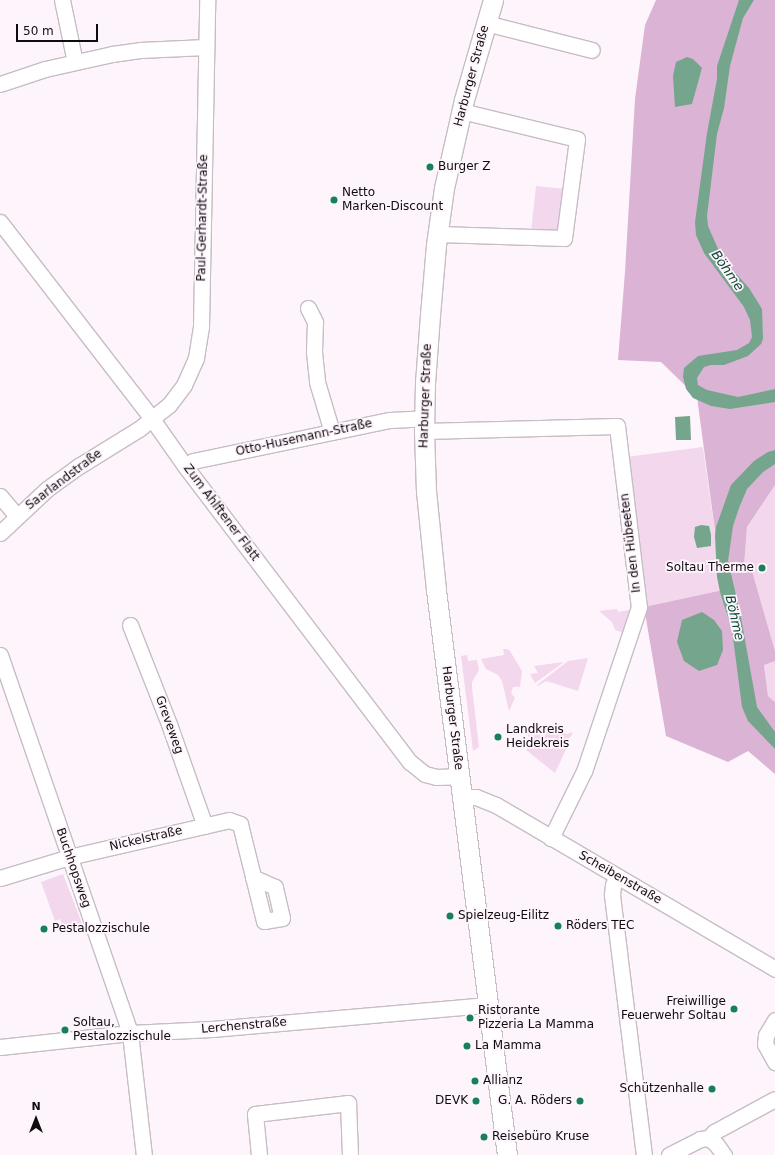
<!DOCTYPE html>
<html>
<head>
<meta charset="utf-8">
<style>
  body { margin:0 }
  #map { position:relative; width:775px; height:1155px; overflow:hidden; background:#fef4fc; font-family:"DejaVu Sans",sans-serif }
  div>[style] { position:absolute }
  .green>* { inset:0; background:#f2d7ed }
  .forest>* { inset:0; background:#dbb3d4 }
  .water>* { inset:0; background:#75a58d }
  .roads { filter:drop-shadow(1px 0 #c7bdc5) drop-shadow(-1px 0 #c7bdc5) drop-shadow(0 1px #c7bdc5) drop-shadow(0 -1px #c7bdc5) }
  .minor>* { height:15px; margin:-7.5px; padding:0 7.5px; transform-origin:7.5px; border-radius:7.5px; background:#fff }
  .major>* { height:19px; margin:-9.5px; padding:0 9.5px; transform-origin:9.5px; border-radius:9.5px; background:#fff }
  .dots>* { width:11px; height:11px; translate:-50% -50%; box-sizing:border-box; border:2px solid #fef4fc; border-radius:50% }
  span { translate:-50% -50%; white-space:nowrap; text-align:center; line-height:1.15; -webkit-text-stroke:3.5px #fef4fc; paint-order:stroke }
  .street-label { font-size:12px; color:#0f0b0e }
  .poi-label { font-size:12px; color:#0f0b0e }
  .left { translate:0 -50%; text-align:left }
  .right { translate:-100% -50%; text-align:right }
  .water-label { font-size:13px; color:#0a4a33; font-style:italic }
  .north { position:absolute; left:16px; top:1099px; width:40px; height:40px; -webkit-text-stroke:3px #fef4fc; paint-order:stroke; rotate:0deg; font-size:11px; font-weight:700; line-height:16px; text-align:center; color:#0f0b0e }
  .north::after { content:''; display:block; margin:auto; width:14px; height:18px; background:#0f0b0e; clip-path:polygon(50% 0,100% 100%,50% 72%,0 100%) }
  .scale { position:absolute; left:16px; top:24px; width:82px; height:18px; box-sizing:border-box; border:2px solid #0f0b0e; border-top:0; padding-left:5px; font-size:12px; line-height:14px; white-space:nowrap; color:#0f0b0e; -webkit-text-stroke:3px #fef4fc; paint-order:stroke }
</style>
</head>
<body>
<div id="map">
  <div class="green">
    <div style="clip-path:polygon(536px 186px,567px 189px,562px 228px,557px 233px,531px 232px)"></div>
    <div style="clip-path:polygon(703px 447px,723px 590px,644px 607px,626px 457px)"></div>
    <div style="clip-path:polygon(775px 485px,775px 651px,752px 571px,744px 566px,747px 527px)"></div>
    <div style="clip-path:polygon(617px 609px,618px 612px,629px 610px,631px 612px,624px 633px,615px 630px,612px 622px,599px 611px)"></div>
    <div style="clip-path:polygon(503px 649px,507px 649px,510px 651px,522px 671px,520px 687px,513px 687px,511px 693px,515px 698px,509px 711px,502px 681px,498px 675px,486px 669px,481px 659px,504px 655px)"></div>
    <div style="clip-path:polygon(467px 655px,468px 661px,477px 660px,479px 670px,472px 682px,472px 688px,479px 747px,473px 751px,461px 656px)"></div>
    <div style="clip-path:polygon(588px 658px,578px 691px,546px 681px,538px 686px,537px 685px,568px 661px)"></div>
    <div style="clip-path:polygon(775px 661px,775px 702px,768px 696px,764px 664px)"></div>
    <div style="clip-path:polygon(564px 662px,535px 683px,530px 674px,538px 673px,534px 666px)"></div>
    <div style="clip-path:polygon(537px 724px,567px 734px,572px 732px,572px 735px,568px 739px,554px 745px,545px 747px,529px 743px,529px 737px,524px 731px)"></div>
    <div style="clip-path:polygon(569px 743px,555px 773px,526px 750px,529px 747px,550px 749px)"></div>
    <div style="clip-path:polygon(63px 874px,83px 926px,65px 933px,60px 919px,55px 921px,41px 882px)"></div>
  </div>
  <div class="forest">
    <div style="clip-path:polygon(evenodd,656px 0,775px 0,775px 485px,747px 527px,744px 566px,752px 571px,775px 651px,775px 661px,764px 665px,768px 696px,775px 702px,775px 774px,748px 751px,728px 762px,666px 736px,644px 607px,723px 590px,697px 397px,661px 362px,618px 360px,625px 272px,635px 99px,645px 25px,656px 0,702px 68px,696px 85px,673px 76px,702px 68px)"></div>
  </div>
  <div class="water">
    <div style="clip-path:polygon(739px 0,754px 0,743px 18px,730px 66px,724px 108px,717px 134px,707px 216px,708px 226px,722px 258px,749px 288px,762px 309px,763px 339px,761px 344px,748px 356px,724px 365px,711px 365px,704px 367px,697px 378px,698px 385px,707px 390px,738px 397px,775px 389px,775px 402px,730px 409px,711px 406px,693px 398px,686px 389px,683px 377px,684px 368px,698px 356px,737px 350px,749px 343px,752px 337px,750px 320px,744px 307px,704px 253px,696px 235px,695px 222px,707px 133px,717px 79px,717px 66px)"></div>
    <div style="clip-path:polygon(687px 57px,693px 59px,702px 68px,692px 104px,675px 107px,673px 76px,676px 62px)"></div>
    <div style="clip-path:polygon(690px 416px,691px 440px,676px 440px,675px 417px)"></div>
    <div style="clip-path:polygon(775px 450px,775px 464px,763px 472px,747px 489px,739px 508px,733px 526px,728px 561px,740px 612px,757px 707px,775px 732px,775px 749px,748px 721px,742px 707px,732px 630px,720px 592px,717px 577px,715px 536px,716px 527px,731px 485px,754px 461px,768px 452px)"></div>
    <div style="clip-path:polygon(701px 525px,709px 526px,711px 535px,711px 546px,697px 548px,694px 537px,695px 527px)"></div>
    <div style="clip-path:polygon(702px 612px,714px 620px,722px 631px,723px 650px,717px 665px,699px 671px,684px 661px,677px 642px,682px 620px)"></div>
  </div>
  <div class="roads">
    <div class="minor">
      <div style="left:62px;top:0;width:63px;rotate:78.2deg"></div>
      <div style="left:486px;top:23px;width:109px;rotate:14.3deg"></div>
      <div style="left:0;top:84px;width:47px;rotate:-18.4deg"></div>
      <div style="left:45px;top:69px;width:69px;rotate:-12.6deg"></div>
      <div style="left:112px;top:54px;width:28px;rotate:-8deg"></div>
      <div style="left:140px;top:50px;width:66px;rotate:-2.6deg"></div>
      <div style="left:0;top:222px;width:249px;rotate:52.3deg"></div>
      <div style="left:152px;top:419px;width:57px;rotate:54.9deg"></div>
      <div style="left:185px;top:466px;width:372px;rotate:52.8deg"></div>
      <div style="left:410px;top:762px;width:19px;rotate:39deg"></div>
      <div style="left:425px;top:774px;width:11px;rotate:15deg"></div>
      <div style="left:436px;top:777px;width:23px;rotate:-2deg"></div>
      <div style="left:438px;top:234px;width:126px;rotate:1.8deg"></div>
      <div style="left:564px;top:238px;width:100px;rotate:-82.5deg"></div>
      <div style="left:577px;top:139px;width:119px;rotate:-166.4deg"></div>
      <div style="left:308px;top:308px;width:16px;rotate:63deg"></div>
      <div style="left:315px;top:322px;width:30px;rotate:92deg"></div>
      <div style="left:314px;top:352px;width:30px;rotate:84deg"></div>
      <div style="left:317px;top:382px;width:52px;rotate:73.3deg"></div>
      <div style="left:424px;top:431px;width:193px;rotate:-1.5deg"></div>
      <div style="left:617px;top:426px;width:182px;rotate:83.1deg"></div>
      <div style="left:639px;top:607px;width:173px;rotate:108.5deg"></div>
      <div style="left:584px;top:771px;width:75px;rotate:116.2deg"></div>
      <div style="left:185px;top:466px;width:9px;rotate:-32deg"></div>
      <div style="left:193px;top:461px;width:201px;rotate:-11.8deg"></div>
      <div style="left:390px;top:420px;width:35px;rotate:-3deg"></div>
      <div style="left:0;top:496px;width:26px;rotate:50deg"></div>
      <div style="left:0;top:533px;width:64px;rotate:-43.1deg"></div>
      <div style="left:47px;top:489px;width:39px;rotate:-36deg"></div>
      <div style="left:79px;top:466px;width:70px;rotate:-31.7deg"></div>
      <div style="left:139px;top:429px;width:38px;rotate:-39deg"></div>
      <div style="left:169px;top:405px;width:25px;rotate:-53deg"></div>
      <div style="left:184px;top:385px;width:30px;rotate:-66deg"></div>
      <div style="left:196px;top:358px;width:31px;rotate:-81deg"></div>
      <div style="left:201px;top:327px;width:327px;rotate:-88.9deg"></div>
      <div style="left:130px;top:625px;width:106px;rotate:68.5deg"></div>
      <div style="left:169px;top:724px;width:108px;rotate:70.6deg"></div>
      <div style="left:0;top:655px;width:400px;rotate:71deg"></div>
      <div style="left:130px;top:1033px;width:123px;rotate:83.5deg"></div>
      <div style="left:462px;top:797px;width:14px"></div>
      <div style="left:476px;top:797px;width:22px;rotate:22deg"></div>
      <div style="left:496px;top:805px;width:324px;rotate:30.4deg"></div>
      <div style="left:617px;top:876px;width:10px;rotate:114deg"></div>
      <div style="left:613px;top:885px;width:10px;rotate:96deg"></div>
      <div style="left:612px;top:895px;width:262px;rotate:83deg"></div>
      <div style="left:0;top:878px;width:72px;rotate:-16.9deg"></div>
      <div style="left:69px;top:857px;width:164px;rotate:-13deg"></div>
      <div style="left:229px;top:820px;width:12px;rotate:20deg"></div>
      <div style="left:240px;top:824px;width:100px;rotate:76.1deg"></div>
      <div style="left:264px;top:921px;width:18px;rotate:-9deg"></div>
      <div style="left:282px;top:918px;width:32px;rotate:-103deg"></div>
      <div style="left:275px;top:887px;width:24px;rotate:-156deg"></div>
      <div style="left:775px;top:1020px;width:17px;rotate:121deg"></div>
      <div style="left:766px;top:1035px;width:9px;rotate:96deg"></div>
      <div style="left:765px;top:1044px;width:21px;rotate:61deg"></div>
      <div style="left:0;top:1047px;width:131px;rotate:-6.1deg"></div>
      <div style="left:130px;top:1033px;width:82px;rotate:-2.8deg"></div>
      <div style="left:212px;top:1029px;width:277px;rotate:-5deg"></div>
      <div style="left:709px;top:1138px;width:9px;rotate:41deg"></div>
      <div style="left:716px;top:1144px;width:14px;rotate:54deg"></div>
      <div style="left:259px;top:1155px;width:41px;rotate:-95.6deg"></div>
      <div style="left:255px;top:1114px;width:94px;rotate:-6.7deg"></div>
      <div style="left:348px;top:1103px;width:52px;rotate:87.8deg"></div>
      <div style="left:669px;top:1155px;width:35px;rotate:-27deg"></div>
      <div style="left:700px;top:1139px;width:9px;rotate:-6deg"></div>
      <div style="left:709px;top:1138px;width:8px;rotate:-50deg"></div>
      <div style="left:714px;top:1132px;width:69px;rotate:-28.4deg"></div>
    </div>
    <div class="major">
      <div style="left:493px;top:0;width:104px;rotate:106.2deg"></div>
      <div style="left:464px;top:100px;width:90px;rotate:102.8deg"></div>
      <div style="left:444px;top:188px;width:58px;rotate:98deg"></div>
      <div style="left:436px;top:245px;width:70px;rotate:94.9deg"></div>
      <div style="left:430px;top:315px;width:68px;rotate:94.2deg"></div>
      <div style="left:425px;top:383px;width:48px;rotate:91.2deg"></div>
      <div style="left:424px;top:431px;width:60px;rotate:88.1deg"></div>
      <div style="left:426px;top:491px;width:100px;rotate:84.2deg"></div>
      <div style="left:436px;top:590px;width:569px;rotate:82.84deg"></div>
    </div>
  </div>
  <div class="dots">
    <div style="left:430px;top:167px;background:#177f59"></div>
    <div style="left:334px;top:200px;background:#177f59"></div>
    <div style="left:762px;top:568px;background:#177f59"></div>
    <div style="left:498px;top:737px;background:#177f59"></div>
    <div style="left:450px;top:916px;background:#177f59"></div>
    <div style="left:558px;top:926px;background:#177f59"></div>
    <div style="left:44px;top:929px;background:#177f59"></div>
    <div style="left:734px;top:1009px;background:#177f59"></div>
    <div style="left:470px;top:1018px;background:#177f59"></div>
    <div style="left:65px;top:1030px;background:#177f59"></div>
    <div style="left:467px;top:1046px;background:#177f59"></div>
    <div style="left:475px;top:1081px;background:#177f59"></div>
    <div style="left:712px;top:1089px;background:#177f59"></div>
    <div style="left:476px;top:1101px;background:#177f59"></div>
    <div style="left:580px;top:1101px;background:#177f59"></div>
    <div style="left:484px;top:1137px;background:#177f59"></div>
  </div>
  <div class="street-label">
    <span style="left:472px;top:76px;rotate:-75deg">Harburger Straße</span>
    <span style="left:203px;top:218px;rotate:-89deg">Paul-Gerhardt-Straße</span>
    <span style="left:426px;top:396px;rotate:-88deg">Harburger Straße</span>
    <span style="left:304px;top:438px;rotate:-12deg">Otto-Husemann-Straße</span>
    <span style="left:64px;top:480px;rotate:-37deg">Saarlandstraße</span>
    <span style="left:221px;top:513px;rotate:53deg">Zum Ahlftener Flatt</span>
    <span style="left:631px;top:543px;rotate:-97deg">In den Hübeeten</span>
    <span style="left:452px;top:718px;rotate:83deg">Harburger Straße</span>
    <span style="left:169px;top:725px;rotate:70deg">Greveweg</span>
    <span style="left:146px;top:839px;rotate:-13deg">Nickelstraße</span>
    <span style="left:73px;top:868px;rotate:71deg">Buchhopsweg</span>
    <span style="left:620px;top:878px;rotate:30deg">Scheibenstraße</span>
    <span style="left:244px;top:1026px;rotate:-5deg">Lerchenstraße</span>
  </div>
  <div class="poi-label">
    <span class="left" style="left:438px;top:167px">Burger Z</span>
    <span class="left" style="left:342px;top:200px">Netto<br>Marken-Discount</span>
    <span class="right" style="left:754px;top:568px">Soltau Therme</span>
    <span class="left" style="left:506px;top:737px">Landkreis<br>Heidekreis</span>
    <span class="left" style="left:458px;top:916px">Spielzeug-Eilitz</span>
    <span class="left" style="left:566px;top:926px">Röders TEC</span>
    <span class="left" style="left:52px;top:929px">Pestalozzischule</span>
    <span class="right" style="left:726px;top:1009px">Freiwillige<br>Feuerwehr Soltau</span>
    <span class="left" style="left:478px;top:1018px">Ristorante<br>Pizzeria La Mamma</span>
    <span class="left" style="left:73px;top:1030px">Soltau,<br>Pestalozzischule</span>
    <span class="left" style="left:475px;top:1046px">La Mamma</span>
    <span class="left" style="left:483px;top:1081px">Allianz</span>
    <span class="right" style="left:704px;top:1089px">Schützenhalle</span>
    <span class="right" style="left:468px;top:1101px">DEVK</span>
    <span class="right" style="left:572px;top:1101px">G. A. Röders</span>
    <span class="left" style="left:492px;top:1137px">Reisebüro Kruse</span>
  </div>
  <div class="water-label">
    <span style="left:727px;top:271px;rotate:55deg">Böhme</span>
    <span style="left:734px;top:618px;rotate:77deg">Böhme</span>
  </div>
  <div class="north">N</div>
  <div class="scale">50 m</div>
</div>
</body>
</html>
